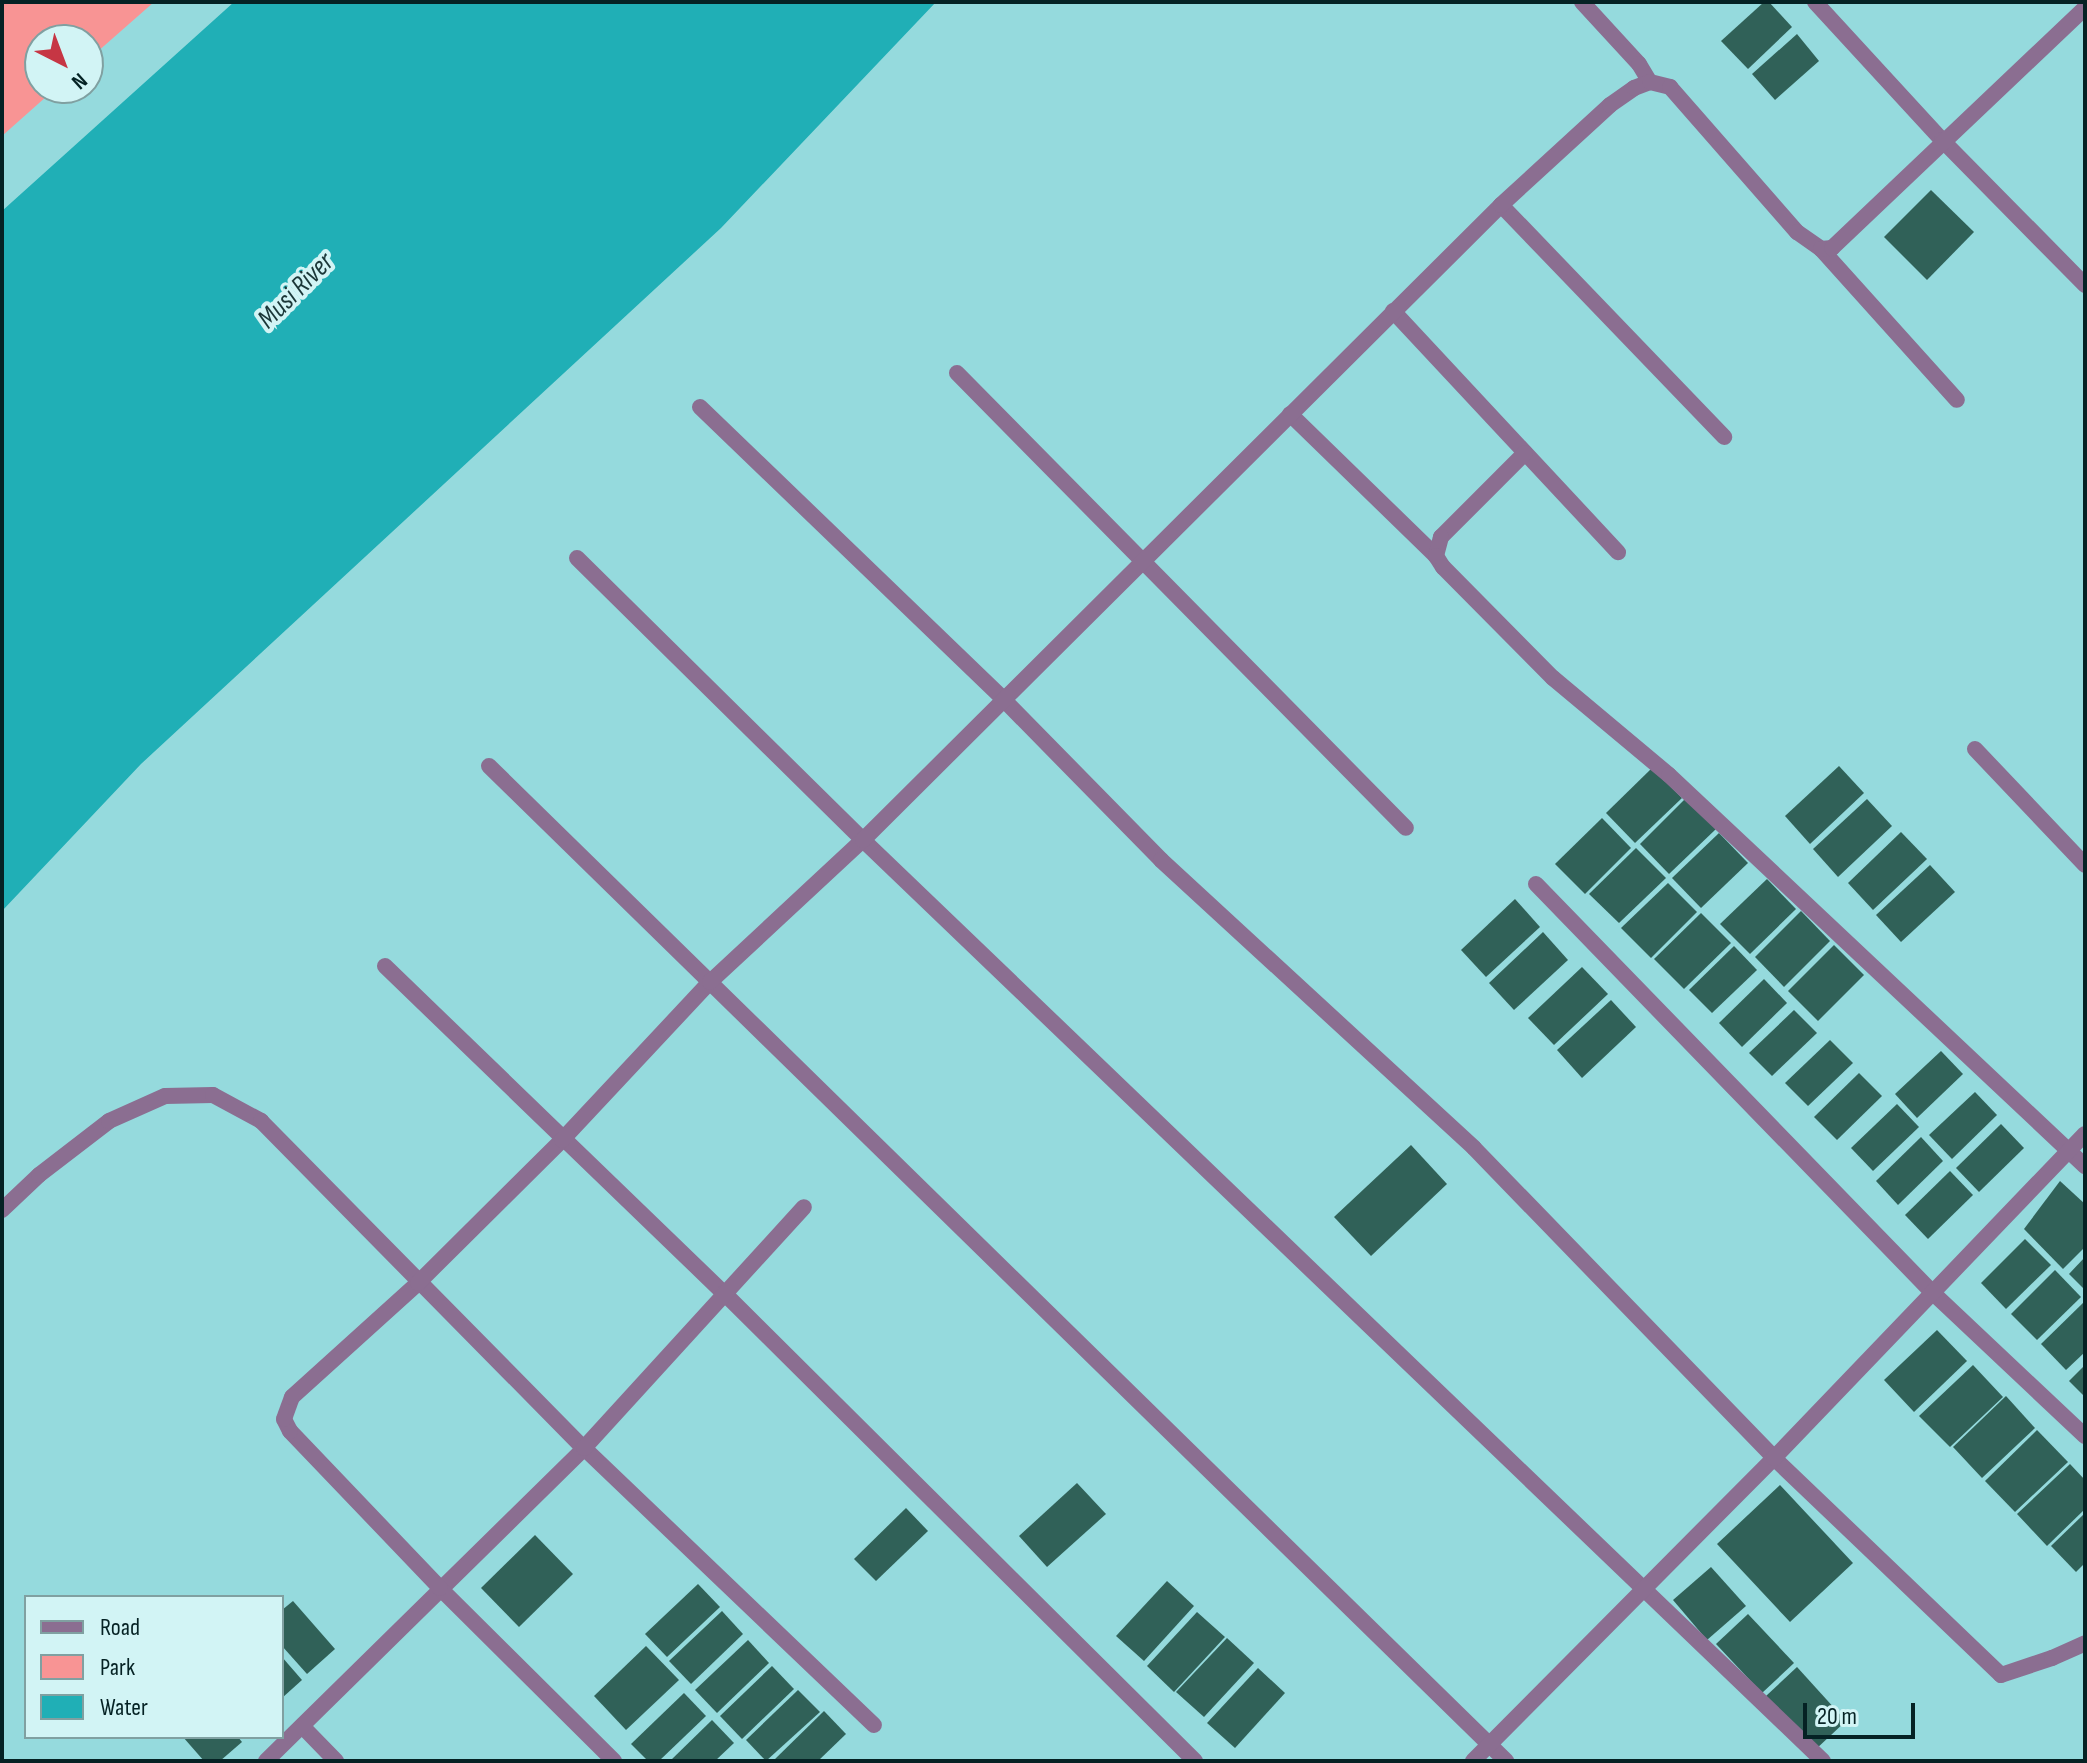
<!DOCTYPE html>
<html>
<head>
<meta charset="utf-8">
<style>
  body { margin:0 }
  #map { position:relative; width:2087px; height:1763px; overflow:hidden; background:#95dadd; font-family:"Sofia Sans Condensed",sans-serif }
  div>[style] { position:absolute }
  .green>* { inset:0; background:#f89494 }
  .water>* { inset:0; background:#20afb6 }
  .building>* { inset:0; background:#306158 }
  .lane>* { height:16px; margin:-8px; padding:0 8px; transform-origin:8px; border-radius:8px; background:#8b6e91 }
  .street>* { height:16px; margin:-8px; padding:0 8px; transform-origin:8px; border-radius:8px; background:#8b6e91 }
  span { translate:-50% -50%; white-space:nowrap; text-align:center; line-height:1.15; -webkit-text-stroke:8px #d2f4f5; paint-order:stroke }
  .water-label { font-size:28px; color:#1b3738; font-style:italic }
  .frame { position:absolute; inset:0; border:4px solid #052224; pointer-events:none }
  .legend { position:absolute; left:24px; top:1595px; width:260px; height:144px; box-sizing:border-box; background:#d2f4f5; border:2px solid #80a0a1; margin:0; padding:10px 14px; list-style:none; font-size:24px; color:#052224 }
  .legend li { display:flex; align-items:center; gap:16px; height:40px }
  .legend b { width:40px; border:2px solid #80a0a1 }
  .north { position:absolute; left:24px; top:24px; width:80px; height:80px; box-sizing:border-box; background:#d2f4f5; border:2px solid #80a0a1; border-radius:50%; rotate:138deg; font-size:22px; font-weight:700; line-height:32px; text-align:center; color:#052224 }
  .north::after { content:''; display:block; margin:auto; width:28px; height:36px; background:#c63644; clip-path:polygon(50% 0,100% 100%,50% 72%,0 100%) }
  .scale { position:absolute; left:1803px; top:1703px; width:112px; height:36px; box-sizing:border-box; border:4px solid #052224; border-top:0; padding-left:10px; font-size:24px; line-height:28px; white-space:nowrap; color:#052224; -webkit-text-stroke:6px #d2f4f5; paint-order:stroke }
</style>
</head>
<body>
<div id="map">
  <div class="green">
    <div style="clip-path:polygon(2px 2px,154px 2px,88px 60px,88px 40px,40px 40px,40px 88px,56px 88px,2px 136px)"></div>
  </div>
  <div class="water">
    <div style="clip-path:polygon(234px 2px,936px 2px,721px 228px,141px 764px,2px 911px,2px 211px)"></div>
  </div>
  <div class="building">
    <div style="clip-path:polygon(1764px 2px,1769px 2px,1792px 27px,1748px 69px,1721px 41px)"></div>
    <div style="clip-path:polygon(1797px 34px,1819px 61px,1775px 100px,1752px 74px)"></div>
    <div style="clip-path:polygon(1931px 190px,1974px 232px,1927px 280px,1884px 237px)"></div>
    <div style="clip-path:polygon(1839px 766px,1864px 793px,1810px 844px,1785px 816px)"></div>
    <div style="clip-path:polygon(1652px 768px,1682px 798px,1635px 843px,1606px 813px)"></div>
    <div style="clip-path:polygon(1686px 798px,1716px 829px,1669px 874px,1640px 844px)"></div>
    <div style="clip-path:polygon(1867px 799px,1892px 826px,1838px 877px,1813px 849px)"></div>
    <div style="clip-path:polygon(1602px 818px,1631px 848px,1585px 894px,1555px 864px)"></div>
    <div style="clip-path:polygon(1901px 832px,1927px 859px,1873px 910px,1848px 883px)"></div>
    <div style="clip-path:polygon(1719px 833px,1748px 863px,1701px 908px,1672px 878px)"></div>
    <div style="clip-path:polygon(1636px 848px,1666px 878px,1619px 923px,1589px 894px)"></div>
    <div style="clip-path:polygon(1930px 865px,1955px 892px,1901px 942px,1876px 915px)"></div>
    <div style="clip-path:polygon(1767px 879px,1796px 909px,1750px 954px,1720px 924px)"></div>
    <div style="clip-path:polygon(1668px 883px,1697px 912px,1651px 958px,1621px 928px)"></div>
    <div style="clip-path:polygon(1515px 899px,1540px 927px,1486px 977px,1461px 950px)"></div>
    <div style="clip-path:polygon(1801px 911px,1830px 941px,1784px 987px,1755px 957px)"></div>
    <div style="clip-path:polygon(1701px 913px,1731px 943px,1684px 989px,1654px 959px)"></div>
    <div style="clip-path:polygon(1543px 932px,1568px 960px,1514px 1010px,1489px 983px)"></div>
    <div style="clip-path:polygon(1834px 945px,1864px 975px,1818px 1021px,1788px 991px)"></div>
    <div style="clip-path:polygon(1734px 946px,1757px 970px,1712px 1013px,1689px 990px)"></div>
    <div style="clip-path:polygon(1582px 967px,1608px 994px,1554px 1045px,1528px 1018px)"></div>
    <div style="clip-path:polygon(1764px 979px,1787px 1003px,1742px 1047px,1719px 1023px)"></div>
    <div style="clip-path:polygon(1611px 1000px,1636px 1027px,1582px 1078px,1557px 1050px)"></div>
    <div style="clip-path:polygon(1794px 1010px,1817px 1033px,1772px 1076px,1749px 1053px)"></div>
    <div style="clip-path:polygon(1830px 1040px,1853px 1063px,1808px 1106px,1785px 1083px)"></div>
    <div style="clip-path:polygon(1941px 1051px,1963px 1074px,1917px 1118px,1895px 1094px)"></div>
    <div style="clip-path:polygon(1859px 1073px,1882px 1096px,1837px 1140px,1814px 1117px)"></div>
    <div style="clip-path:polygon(1975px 1092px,1997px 1115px,1952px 1159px,1929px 1135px)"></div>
    <div style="clip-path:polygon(1897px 1104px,1919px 1127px,1873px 1171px,1851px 1148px)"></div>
    <div style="clip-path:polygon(2001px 1124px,2024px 1148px,1979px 1192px,1956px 1168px)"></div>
    <div style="clip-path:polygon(1921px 1137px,1943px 1161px,1898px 1205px,1876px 1181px)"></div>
    <div style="clip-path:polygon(1411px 1145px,1447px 1184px,1371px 1256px,1334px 1217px)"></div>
    <div style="clip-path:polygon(1950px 1171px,1973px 1195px,1928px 1239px,1905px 1215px)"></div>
    <div style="clip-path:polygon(2060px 1181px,2085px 1204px,2085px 1247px,2063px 1269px,2024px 1229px)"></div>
    <div style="clip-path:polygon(2025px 1239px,2051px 1265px,2006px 1309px,1981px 1283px)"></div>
    <div style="clip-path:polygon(2085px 1257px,2085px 1290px,2069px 1274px)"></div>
    <div style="clip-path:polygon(2055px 1270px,2081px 1297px,2037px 1340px,2011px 1314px)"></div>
    <div style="clip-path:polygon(2085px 1301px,2085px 1352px,2066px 1370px,2041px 1344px)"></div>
    <div style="clip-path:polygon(1937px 1330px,1967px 1361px,1914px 1412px,1884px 1380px)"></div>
    <div style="clip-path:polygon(1973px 1365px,2003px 1397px,1950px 1447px,1919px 1416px)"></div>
    <div style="clip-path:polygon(2085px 1365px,2085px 1397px,2069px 1381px)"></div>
    <div style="clip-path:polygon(2006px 1396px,2035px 1428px,1982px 1478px,1953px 1447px)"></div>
    <div style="clip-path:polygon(2037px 1430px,2068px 1462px,2015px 1512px,1985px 1481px)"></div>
    <div style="clip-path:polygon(2070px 1464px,2085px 1480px,2085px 1509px,2047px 1546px,2017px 1514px)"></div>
    <div style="clip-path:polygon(1077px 1483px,1106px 1514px,1047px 1567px,1019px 1536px)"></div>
    <div style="clip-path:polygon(1780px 1485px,1853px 1563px,1790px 1622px,1717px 1544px)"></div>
    <div style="clip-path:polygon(906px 1508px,928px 1531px,876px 1581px,854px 1559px)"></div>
    <div style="clip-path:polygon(2085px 1513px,2085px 1563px,2076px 1572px,2051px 1546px)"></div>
    <div style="clip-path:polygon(535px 1535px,573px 1574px,519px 1627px,481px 1588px)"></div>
    <div style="clip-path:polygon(1711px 1567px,1746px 1606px,1707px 1640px,1673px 1600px)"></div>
    <div style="clip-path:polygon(1167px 1581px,1194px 1606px,1144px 1661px,1116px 1636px)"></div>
    <div style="clip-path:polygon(698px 1584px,720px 1607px,667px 1657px,645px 1634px)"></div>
    <div style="clip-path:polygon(293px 1601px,335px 1649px,307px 1674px,282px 1646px,282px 1610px)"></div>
    <div style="clip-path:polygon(722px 1611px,743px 1634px,691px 1684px,669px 1661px)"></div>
    <div style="clip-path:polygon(1197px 1612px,1225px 1637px,1174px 1692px,1147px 1666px)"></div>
    <div style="clip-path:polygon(1748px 1614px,1794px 1663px,1762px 1693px,1716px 1644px)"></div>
    <div style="clip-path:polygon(1227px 1638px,1254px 1663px,1204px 1717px,1176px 1692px)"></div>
    <div style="clip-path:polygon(748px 1640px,769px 1663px,717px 1713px,695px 1690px)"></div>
    <div style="clip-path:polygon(646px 1646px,679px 1680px,626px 1730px,594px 1696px)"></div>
    <div style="clip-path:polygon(282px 1657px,302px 1680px,282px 1698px)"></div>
    <div style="clip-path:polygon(772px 1666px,794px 1689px,742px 1739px,720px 1716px)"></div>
    <div style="clip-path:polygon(1797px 1667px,1846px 1721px,1815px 1750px,1766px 1696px)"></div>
    <div style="clip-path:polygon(1258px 1668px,1285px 1693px,1235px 1748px,1207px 1723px)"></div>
    <div style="clip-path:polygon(798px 1690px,820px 1712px,766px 1761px,746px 1740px)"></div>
    <div style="clip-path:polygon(684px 1693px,706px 1716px,659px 1761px,648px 1761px,631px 1744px)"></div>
    <div style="clip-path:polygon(824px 1711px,846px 1734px,818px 1761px,773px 1761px)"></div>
    <div style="clip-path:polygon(712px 1720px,734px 1743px,715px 1761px,670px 1761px)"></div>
    <div style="clip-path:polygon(183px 1737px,238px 1737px,242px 1742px,220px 1761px,204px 1761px)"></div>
  </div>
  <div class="lane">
    <div style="left:1582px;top:2px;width:84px;rotate:47.4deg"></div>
    <div style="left:1639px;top:64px;width:21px;rotate:59deg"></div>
  </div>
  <div class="street">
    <div style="left:1815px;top:2px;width:188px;rotate:47.4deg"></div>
    <div style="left:1942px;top:140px;width:204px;rotate:45.4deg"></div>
    <div style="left:1501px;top:205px;width:322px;rotate:46.1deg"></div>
    <div style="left:1821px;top:249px;width:203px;rotate:48deg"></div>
    <div style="left:1393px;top:311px;width:330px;rotate:47deg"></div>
    <div style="left:957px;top:373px;width:639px;rotate:45.38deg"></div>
    <div style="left:700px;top:407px;width:424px;rotate:43.9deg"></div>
    <div style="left:1005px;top:701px;width:223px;rotate:45.5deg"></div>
    <div style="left:1161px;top:860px;width:425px;rotate:42.6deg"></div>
    <div style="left:1474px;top:1148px;width:431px;rotate:45.9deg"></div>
    <div style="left:1774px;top:1458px;width:314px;rotate:43.7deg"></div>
    <div style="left:2001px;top:1675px;width:54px;rotate:-18.4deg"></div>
    <div style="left:2052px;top:1658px;width:36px;rotate:-24deg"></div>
    <div style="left:1290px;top:414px;width:204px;rotate:44.2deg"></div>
    <div style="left:1525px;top:453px;width:119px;rotate:135deg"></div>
    <div style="left:1441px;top:537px;width:20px;rotate:105deg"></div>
    <div style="left:1436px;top:556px;width:13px;rotate:58deg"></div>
    <div style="left:1443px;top:567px;width:156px;rotate:45.3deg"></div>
    <div style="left:1553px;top:678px;width:151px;rotate:39.9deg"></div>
    <div style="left:1669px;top:775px;width:571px;rotate:43.23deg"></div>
    <div style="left:577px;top:558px;width:402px;rotate:44.6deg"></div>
    <div style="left:863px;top:840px;width:1330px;rotate:43.81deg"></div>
    <div style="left:1975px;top:749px;width:160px;rotate:46.5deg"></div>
    <div style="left:489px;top:766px;width:1423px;rotate:44.37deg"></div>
    <div style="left:1536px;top:884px;width:569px;rotate:45.86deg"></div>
    <div style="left:1932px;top:1292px;width:210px;rotate:43.3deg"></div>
    <div style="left:385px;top:966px;width:471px;rotate:44deg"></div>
    <div style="left:724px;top:1293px;width:664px;rotate:44.82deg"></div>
    <div style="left:2px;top:1210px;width:51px;rotate:-43.4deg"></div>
    <div style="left:39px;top:1175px;width:88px;rotate:-37.6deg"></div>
    <div style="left:109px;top:1121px;width:61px;rotate:-24.1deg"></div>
    <div style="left:165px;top:1096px;width:48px;rotate:-1.2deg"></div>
    <div style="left:213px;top:1095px;width:55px;rotate:28.4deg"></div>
    <div style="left:261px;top:1121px;width:460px;rotate:45.4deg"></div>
    <div style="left:584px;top:1448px;width:401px;rotate:43.7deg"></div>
    <div style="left:302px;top:1726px;width:49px;rotate:45.8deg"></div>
    <div style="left:266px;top:1761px;width:446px;rotate:-44.5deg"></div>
    <div style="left:584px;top:1448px;width:326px;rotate:-47.6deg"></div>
    <div style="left:614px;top:1761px;width:245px;rotate:-135.2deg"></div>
    <div style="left:440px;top:1588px;width:217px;rotate:-133.7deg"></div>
    <div style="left:290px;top:1431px;width:13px;rotate:-117deg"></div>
    <div style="left:284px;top:1419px;width:23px;rotate:-70deg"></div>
    <div style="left:292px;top:1397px;width:170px;rotate:-42.1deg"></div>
    <div style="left:418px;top:1283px;width:203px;rotate:-44.8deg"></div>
    <div style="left:562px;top:1140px;width:216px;rotate:-46.9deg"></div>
    <div style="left:710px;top:982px;width:209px;rotate:-42.9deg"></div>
    <div style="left:863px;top:840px;width:900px;rotate:-44.86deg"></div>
    <div style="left:1501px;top:205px;width:148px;rotate:-42.5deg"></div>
    <div style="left:1610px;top:105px;width:29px;rotate:-35deg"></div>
    <div style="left:1634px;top:88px;width:17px;rotate:-21deg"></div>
    <div style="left:1650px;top:82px;width:21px;rotate:14deg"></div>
    <div style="left:1670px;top:87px;width:193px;rotate:48.8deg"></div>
    <div style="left:1797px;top:232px;width:29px;rotate:35deg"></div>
    <div style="left:1821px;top:249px;width:11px;rotate:-5deg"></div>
    <div style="left:1832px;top:248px;width:349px;rotate:-43.5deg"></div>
    <div style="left:1473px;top:1761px;width:427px;rotate:-45.2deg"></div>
    <div style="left:1774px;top:1458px;width:449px;rotate:-46.2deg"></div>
  </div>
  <div class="water-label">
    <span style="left:296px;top:291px;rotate:-45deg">Musi River</span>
  </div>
  <div class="frame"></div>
  <ul class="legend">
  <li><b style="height:10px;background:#8b6e91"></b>Road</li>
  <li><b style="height:22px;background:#f89494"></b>Park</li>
  <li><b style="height:22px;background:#20afb6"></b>Water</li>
  </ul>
  <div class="north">N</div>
  <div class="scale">20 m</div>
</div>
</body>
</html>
